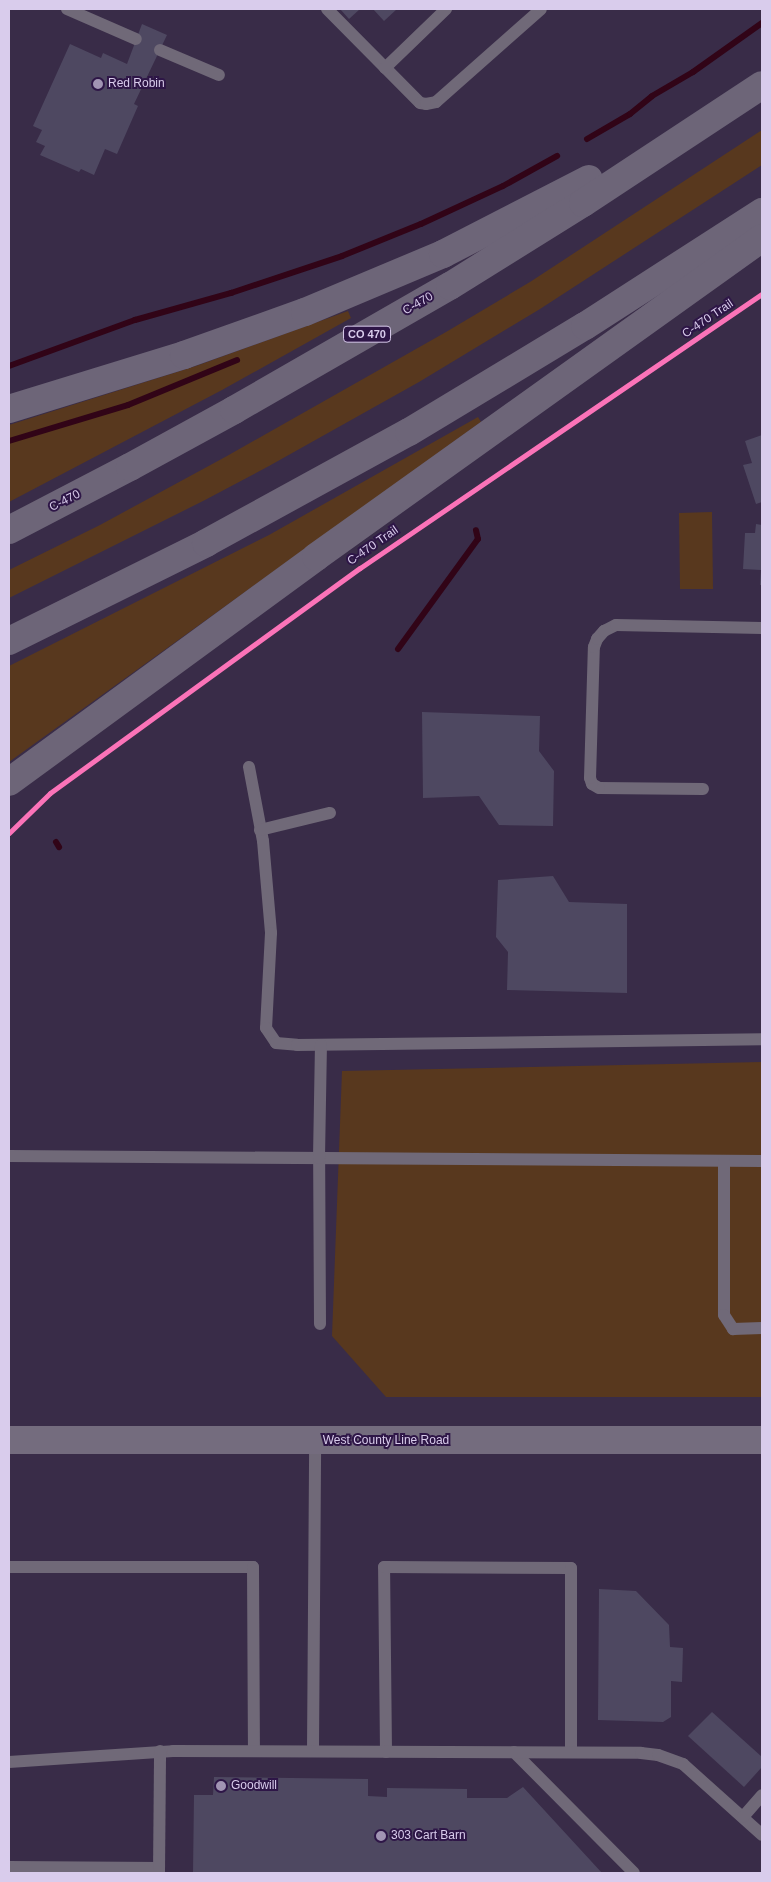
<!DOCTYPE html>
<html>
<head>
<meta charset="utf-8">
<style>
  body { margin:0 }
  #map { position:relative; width:771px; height:1882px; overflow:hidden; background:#392c48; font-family:Helvetica,sans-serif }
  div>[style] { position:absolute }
  .green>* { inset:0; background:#58381e }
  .stream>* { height:6px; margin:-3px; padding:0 3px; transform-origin:3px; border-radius:3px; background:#310417 }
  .building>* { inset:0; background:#4e4861 }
  .service>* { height:12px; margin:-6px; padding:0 6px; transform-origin:6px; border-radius:6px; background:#706978 }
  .secondary>* { height:28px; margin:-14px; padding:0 14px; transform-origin:14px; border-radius:14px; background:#746c7e }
  .motorway>* { height:28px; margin:-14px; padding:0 14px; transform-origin:14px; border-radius:14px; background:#6d6578 }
  .cycleway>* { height:5px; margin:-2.5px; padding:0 2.5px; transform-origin:2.5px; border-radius:2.5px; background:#fb73b8 }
  .dots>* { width:14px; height:14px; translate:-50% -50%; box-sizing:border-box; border:2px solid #2e1647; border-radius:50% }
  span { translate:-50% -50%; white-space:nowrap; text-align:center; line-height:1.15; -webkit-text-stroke:4px #2e1647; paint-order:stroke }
  .shield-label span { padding:1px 4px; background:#2e1647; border:1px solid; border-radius:4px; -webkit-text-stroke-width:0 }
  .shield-label { font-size:11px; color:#d9ccec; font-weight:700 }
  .poi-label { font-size:12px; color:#d9ccec }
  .left { translate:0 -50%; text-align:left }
  .street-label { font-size:12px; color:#d9ccec }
  .frame { position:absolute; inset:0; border:10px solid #d9ccec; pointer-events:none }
</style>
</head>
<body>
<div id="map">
  <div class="green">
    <div style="clip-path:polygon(762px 130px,762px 165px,540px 309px,419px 382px,269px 466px,205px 500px,9px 598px,9px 570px,100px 525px,227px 456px,446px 332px,530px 282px)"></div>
    <div style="clip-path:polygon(348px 311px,351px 318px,222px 390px,9px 502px,9px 425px,196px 366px)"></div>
    <div style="clip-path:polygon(478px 417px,481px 422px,9px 762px,9px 666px,269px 535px)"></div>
    <div style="clip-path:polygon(712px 512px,713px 589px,680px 589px,679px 513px)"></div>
    <div style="clip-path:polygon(762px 1062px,762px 1397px,386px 1397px,332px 1336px,342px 1071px)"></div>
  </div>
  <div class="stream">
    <div style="left:587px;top:139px;width:50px;rotate:-30.2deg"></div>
    <div style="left:630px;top:114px;width:28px;rotate:-39deg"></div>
    <div style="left:652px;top:96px;width:48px;rotate:-30.3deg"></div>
    <div style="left:693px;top:72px;width:85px;rotate:-35.4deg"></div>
    <div style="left:9px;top:366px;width:134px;rotate:-20.1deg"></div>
    <div style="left:135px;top:320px;width:100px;rotate:-15.7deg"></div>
    <div style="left:231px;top:293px;width:117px;rotate:-18.4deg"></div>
    <div style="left:342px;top:256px;width:85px;rotate:-22.1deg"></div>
    <div style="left:421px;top:224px;width:90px;rotate:-24.9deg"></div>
    <div style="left:503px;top:186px;width:62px;rotate:-29.1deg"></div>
    <div style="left:9px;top:441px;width:124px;rotate:-16.8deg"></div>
    <div style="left:128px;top:405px;width:118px;rotate:-22.4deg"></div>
    <div style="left:398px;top:649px;width:136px;rotate:-54deg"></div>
    <div style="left:478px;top:539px;width:9px;rotate:-103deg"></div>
    <div style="left:56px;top:842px;width:6px;rotate:59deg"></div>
  </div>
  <div class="building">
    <div style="clip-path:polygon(340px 9px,360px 9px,349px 19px)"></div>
    <div style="clip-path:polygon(373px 9px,397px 9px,384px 21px)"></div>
    <div style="clip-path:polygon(142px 24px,167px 35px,134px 104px,138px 106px,117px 154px,105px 149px,94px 175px,81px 169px,79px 172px,40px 155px,45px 146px,36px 142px,42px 130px,33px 126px,70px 44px,101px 58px,103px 53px,127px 64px)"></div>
    <div style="clip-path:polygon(762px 435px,762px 502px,756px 504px,743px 465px,752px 463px,745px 441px)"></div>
    <div style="clip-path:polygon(756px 524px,762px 525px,762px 585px,760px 585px,761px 570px,743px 569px,745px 533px,755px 533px)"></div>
    <div style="clip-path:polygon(422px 712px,540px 716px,539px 751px,554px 771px,553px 826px,499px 825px,479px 796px,423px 798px)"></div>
    <div style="clip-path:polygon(553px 876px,569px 902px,627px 904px,627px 993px,507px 990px,508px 952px,496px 937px,498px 880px)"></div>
    <div style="clip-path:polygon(599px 1589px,636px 1591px,669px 1625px,670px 1647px,683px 1648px,682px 1682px,671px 1681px,671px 1717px,663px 1722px,598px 1720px)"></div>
    <div style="clip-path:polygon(712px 1712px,762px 1757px,762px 1767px,744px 1787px,688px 1736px)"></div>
    <div style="clip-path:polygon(214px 1777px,368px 1779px,368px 1796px,387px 1797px,387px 1788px,467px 1789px,467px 1798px,507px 1798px,523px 1787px,602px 1873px,193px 1873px,194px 1795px,213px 1795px)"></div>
  </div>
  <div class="service">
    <div style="left:67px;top:9px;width:75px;rotate:23.5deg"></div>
    <div style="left:327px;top:9px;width:132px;rotate:45.3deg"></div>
    <div style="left:420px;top:103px;width:6px;rotate:9deg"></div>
    <div style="left:426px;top:104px;width:10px;rotate:-11deg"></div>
    <div style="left:436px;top:102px;width:140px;rotate:-41.5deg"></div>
    <div style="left:160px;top:50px;width:64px;rotate:23deg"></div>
    <div style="left:385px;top:68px;width:85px;rotate:-44deg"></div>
    <div style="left:249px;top:767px;width:75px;rotate:79.3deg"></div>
    <div style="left:263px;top:841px;width:92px;rotate:85deg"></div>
    <div style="left:271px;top:933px;width:95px;rotate:93deg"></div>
    <div style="left:266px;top:1028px;width:18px;rotate:56deg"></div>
    <div style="left:276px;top:1043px;width:21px;rotate:5deg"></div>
    <div style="left:297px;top:1045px;width:465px;rotate:-0.7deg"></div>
    <div style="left:703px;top:789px;width:104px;rotate:-179.4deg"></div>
    <div style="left:599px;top:788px;width:8px;rotate:-150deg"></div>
    <div style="left:592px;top:784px;width:6px;rotate:-108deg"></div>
    <div style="left:590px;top:778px;width:131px;rotate:-88.3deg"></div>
    <div style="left:594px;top:647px;width:9px;rotate:-69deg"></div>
    <div style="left:597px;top:639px;width:11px;rotate:-49deg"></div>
    <div style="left:604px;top:631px;width:13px;rotate:-27deg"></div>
    <div style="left:616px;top:625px;width:146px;rotate:1.2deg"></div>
    <div style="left:260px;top:830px;width:72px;rotate:-13.7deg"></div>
    <div style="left:9px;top:1156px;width:753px;rotate:0.38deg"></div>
    <div style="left:724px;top:1161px;width:154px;rotate:90deg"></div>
    <div style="left:724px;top:1315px;width:17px;rotate:57deg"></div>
    <div style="left:733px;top:1329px;width:29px;rotate:-2deg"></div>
    <div style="left:320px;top:1324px;width:166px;rotate:-90.3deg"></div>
    <div style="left:319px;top:1158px;width:113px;rotate:-89deg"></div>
    <div style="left:9px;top:1567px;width:244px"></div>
    <div style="left:253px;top:1567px;width:184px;rotate:89.7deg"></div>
    <div style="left:313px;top:1751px;width:310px;rotate:-89.6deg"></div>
    <div style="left:386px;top:1752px;width:185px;rotate:-90.6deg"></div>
    <div style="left:384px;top:1567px;width:187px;rotate:0.3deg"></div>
    <div style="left:571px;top:1568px;width:184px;rotate:90deg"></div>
    <div style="left:514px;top:1752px;width:170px;rotate:45.2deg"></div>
    <div style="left:9px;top:1762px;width:164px;rotate:-3.8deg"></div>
    <div style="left:173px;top:1751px;width:468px;rotate:0.2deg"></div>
    <div style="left:641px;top:1753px;width:17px;rotate:7deg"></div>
    <div style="left:658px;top:1755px;width:27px;rotate:20deg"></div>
    <div style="left:683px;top:1764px;width:106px;rotate:41.9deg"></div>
    <div style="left:743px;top:1817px;width:29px;rotate:-49deg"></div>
    <div style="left:9px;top:1867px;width:150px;rotate:0.4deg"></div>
    <div style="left:159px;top:1873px;width:122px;rotate:-89.5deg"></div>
  </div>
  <div class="secondary">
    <div style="left:9px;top:1440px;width:753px"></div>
  </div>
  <div class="motorway">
    <div style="left:9px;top:409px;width:183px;rotate:-17.1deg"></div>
    <div style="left:184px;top:355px;width:128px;rotate:-19.6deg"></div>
    <div style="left:305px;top:312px;width:150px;rotate:-22.8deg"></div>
    <div style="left:443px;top:254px;width:164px;rotate:-27.2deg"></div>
    <div style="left:9px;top:530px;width:136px;rotate:-27.5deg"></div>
    <div style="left:130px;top:467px;width:119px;rotate:-28.7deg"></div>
    <div style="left:234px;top:410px;width:249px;rotate:-29.9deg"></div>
    <div style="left:450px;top:286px;width:157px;rotate:-32deg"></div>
    <div style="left:583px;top:203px;width:214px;rotate:-33.4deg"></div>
    <div style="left:9px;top:641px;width:220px;rotate:-26.4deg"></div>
    <div style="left:206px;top:543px;width:231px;rotate:-28.7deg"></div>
    <div style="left:409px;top:432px;width:205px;rotate:-31.1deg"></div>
    <div style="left:585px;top:326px;width:211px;rotate:-32.8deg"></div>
    <div style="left:9px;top:782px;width:381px;rotate:-36.2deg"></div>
    <div style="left:316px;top:557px;width:548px;rotate:-35.57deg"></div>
  </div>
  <div class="cycleway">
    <div style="left:9px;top:833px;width:57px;rotate:-44.3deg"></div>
    <div style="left:50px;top:793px;width:383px;rotate:-36deg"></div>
    <div style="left:360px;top:568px;width:486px;rotate:-34.3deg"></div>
  </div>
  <div class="dots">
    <div style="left:98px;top:84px;background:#a194b3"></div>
    <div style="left:221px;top:1786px;background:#a194b3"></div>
    <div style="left:381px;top:1836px;background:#a194b3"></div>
  </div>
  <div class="shield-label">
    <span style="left:367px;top:334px">CO 470</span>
  </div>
  <div class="poi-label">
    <span class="left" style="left:108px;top:84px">Red Robin</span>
    <span class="left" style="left:231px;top:1786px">Goodwill</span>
    <span class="left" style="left:391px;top:1836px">303 Cart Barn</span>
  </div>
  <div class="street-label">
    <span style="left:418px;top:304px;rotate:-30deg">C-470</span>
    <span style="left:708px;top:319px;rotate:-34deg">C-470 Trail</span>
    <span style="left:65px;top:501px;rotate:-27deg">C-470</span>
    <span style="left:373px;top:546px;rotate:-35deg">C-470 Trail</span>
    <span style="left:386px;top:1441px">West County Line Road</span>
  </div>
  <div class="frame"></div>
</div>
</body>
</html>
